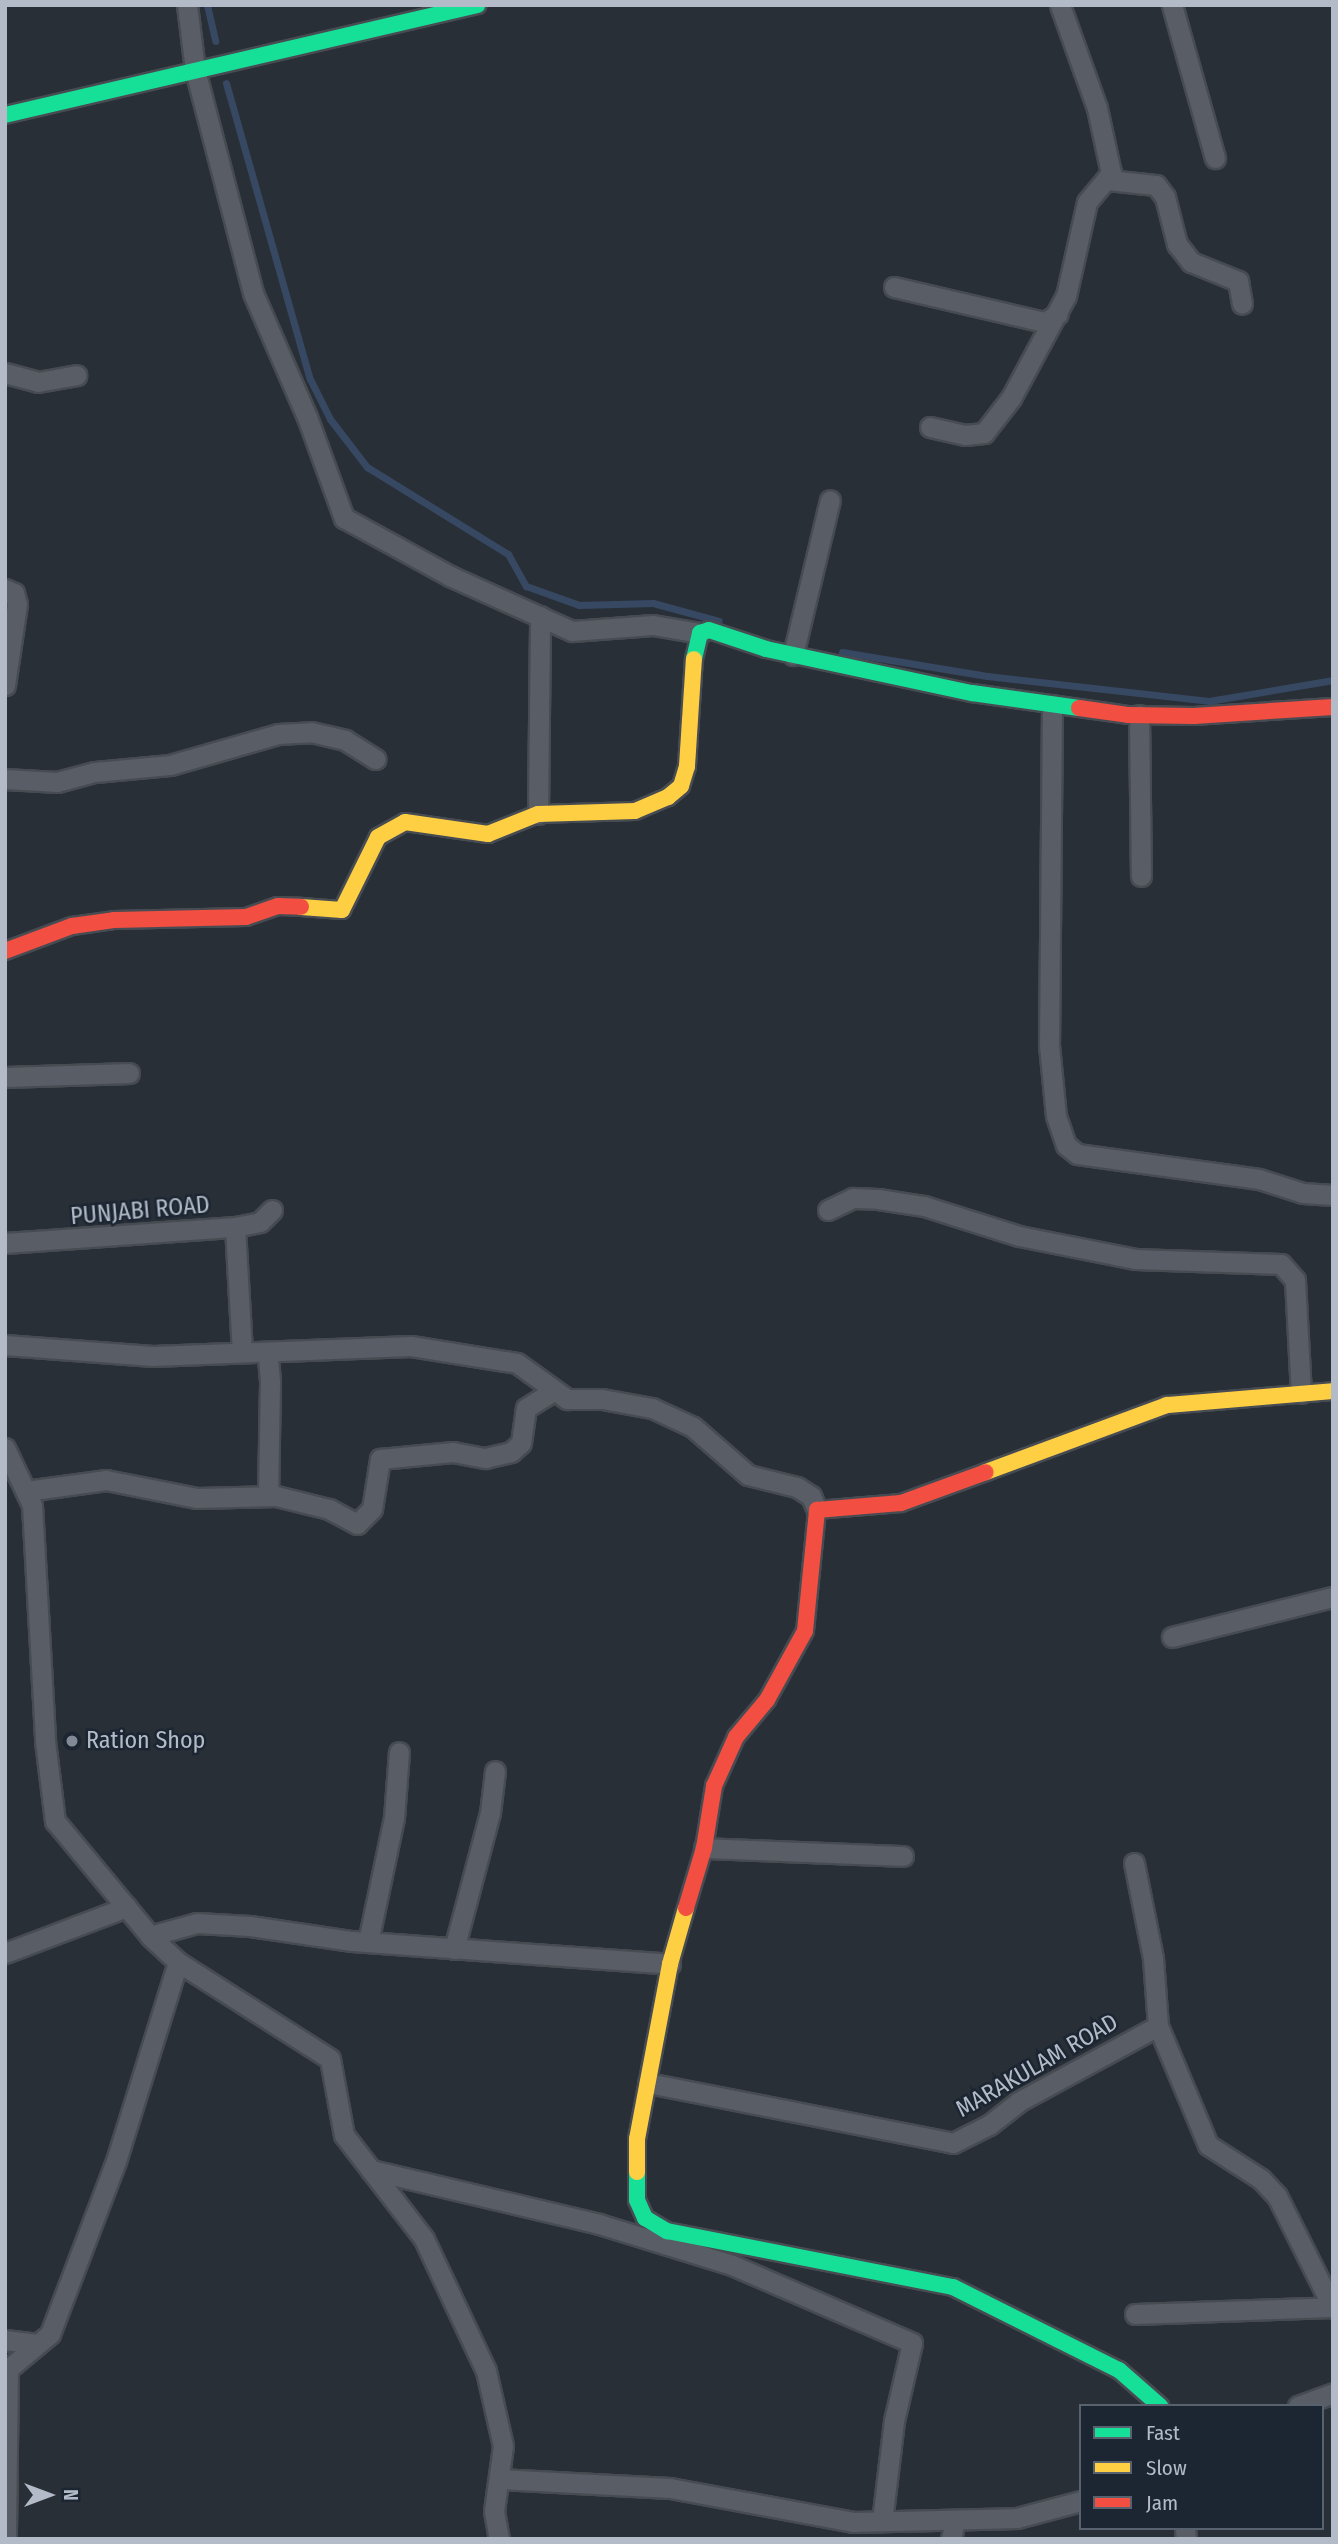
<!DOCTYPE html>
<html>
<head>
<meta charset="utf-8">
<style>
  body { margin:0 }
  #map { position:relative; width:1338px; height:2544px; overflow:hidden; background:#292f37; font-family:"Fira Sans Condensed",sans-serif }
  div>[style] { position:absolute }
  .stream>* { height:7px; margin:-3.5px; padding:0 3.5px; transform-origin:3.5px; border-radius:3.5px; background:#374863 }
  .roads { filter:drop-shadow(2px 0 #474b52) drop-shadow(-2px 0 #474b52) drop-shadow(0 2px #474b52) drop-shadow(0 -2px #474b52) }
  .street>* { height:19px; margin:-9.5px; padding:0 9.5px; transform-origin:9.5px; border-radius:9.5px; background:#595d65 }
  .fast>* { height:16px; margin:-8px; padding:0 8px; transform-origin:8px; border-radius:8px; background:#16e098 }
  .slow>* { height:16px; margin:-8px; padding:0 8px; transform-origin:8px; border-radius:8px; background:#ffcf43 }
  .jam>* { height:16px; margin:-8px; padding:0 8px; transform-origin:8px; border-radius:8px; background:#f24e42 }
  .dots>* { width:19px; height:19px; translate:-50% -50%; box-sizing:border-box; border:4px solid #1c2532; border-radius:50% }
  span { translate:-50% -50%; white-space:nowrap; text-align:center; line-height:1.15; -webkit-text-stroke:5px #1c2532; paint-order:stroke }
  .street-label { font-size:24px; color:#b3bbc8 }
  .poi-label { font-size:24px; color:#b3bbc8 }
  .left { translate:0 -50%; text-align:left }
  .frame { position:absolute; inset:0; border:7px solid #b3bbc8; pointer-events:none }
  .legend { position:absolute; left:1079px; top:2404px; width:245px; height:126px; box-sizing:border-box; background:#1c2532; border:2px solid #58616e; margin:0; padding:9px 12px; list-style:none; font-size:21px; color:#b3bbc8 }
  .legend li { display:flex; align-items:center; gap:14px; height:35px }
  .legend b { width:35px; border:2px solid #58616e }
  .north { position:absolute; left:14px; top:2460px; width:70px; height:70px; -webkit-text-stroke:5px #1c2532; paint-order:stroke; rotate:90deg; font-size:19px; font-weight:700; line-height:28px; text-align:center; color:#b3bbc8 }
  .north::after { content:''; display:block; margin:auto; width:24px; height:32px; background:#b3bbc8; clip-path:polygon(50% 0,100% 100%,50% 72%,0 100%) }
</style>
</head>
<body>
<div id="map">
  <div class="stream">
    <div style="left:207px;top:5px;width:37px;rotate:77deg"></div>
    <div style="left:226px;top:83px;width:308px;rotate:74.2deg"></div>
    <div style="left:310px;top:379px;width:45px;rotate:63.4deg"></div>
    <div style="left:330px;top:419px;width:61px;rotate:52.4deg"></div>
    <div style="left:367px;top:467px;width:166px;rotate:31.7deg"></div>
    <div style="left:508px;top:554px;width:37px;rotate:61deg"></div>
    <div style="left:526px;top:586px;width:56px;rotate:19.7deg"></div>
    <div style="left:579px;top:605px;width:74px;rotate:-1.5deg"></div>
    <div style="left:653px;top:603px;width:68px;rotate:15.3deg"></div>
    <div style="left:842px;top:652px;width:147px;rotate:9.4deg"></div>
    <div style="left:987px;top:676px;width:223px;rotate:6.4deg"></div>
    <div style="left:1209px;top:701px;width:126px;rotate:-9.6deg"></div>
  </div>
  <div class="roads">
    <div class="street">
      <div style="left:187px;top:5px;width:65px;rotate:83deg"></div>
      <div style="left:195px;top:70px;width:230px;rotate:75.4deg"></div>
      <div style="left:253px;top:293px;width:135px;rotate:66.5deg"></div>
      <div style="left:307px;top:417px;width:108px;rotate:69.9deg"></div>
      <div style="left:344px;top:518px;width:121px;rotate:28.7deg"></div>
      <div style="left:450px;top:576px;width:134px;rotate:24.3deg"></div>
      <div style="left:572px;top:631px;width:81px;rotate:-4.2deg"></div>
      <div style="left:653px;top:625px;width:48px;rotate:9.7deg"></div>
      <div style="left:1172px;top:5px;width:159px;rotate:74.3deg"></div>
      <div style="left:1107px;top:180px;width:49px;rotate:5.8deg"></div>
      <div style="left:1156px;top:185px;width:15px;rotate:53deg"></div>
      <div style="left:1165px;top:197px;width:49px;rotate:75.7deg"></div>
      <div style="left:1177px;top:244px;width:23px;rotate:52deg"></div>
      <div style="left:1191px;top:262px;width:51px;rotate:22deg"></div>
      <div style="left:1238px;top:281px;width:23px;rotate:80deg"></div>
      <div style="left:894px;top:287px;width:155px;rotate:13.1deg"></div>
      <div style="left:1045px;top:322px;width:15px;rotate:-32deg"></div>
      <div style="left:5px;top:373px;width:34px;rotate:15deg"></div>
      <div style="left:38px;top:382px;width:39px;rotate:-10deg"></div>
      <div style="left:930px;top:427px;width:36px;rotate:13deg"></div>
      <div style="left:965px;top:435px;width:19px;rotate:-6deg"></div>
      <div style="left:984px;top:433px;width:44px;rotate:-52.4deg"></div>
      <div style="left:1011px;top:398px;width:116px;rotate:-61.7deg"></div>
      <div style="left:1066px;top:296px;width:96px;rotate:-77.4deg"></div>
      <div style="left:1087px;top:202px;width:38px;rotate:-50deg"></div>
      <div style="left:1111px;top:173px;width:66px;rotate:-102.2deg"></div>
      <div style="left:1097px;top:108px;width:109px;rotate:-109.8deg"></div>
      <div style="left:5px;top:589px;width:10px;rotate:24deg"></div>
      <div style="left:14px;top:593px;width:11px;rotate:75deg"></div>
      <div style="left:17px;top:604px;width:82px;rotate:98.4deg"></div>
      <div style="left:793px;top:655px;width:159px;rotate:-76.6deg"></div>
      <div style="left:1052px;top:705px;width:340px;rotate:90.5deg"></div>
      <div style="left:1049px;top:1045px;width:71px;rotate:84.4deg"></div>
      <div style="left:1056px;top:1116px;width:31px;rotate:71deg"></div>
      <div style="left:1066px;top:1145px;width:14px;rotate:39deg"></div>
      <div style="left:1077px;top:1154px;width:184px;rotate:7.8deg"></div>
      <div style="left:1259px;top:1179px;width:46px;rotate:17.7deg"></div>
      <div style="left:1303px;top:1193px;width:30px;rotate:4deg"></div>
      <div style="left:1139px;top:715px;width:161px;rotate:89.3deg"></div>
      <div style="left:5px;top:779px;width:52px;rotate:3.3deg"></div>
      <div style="left:57px;top:782px;width:39px;rotate:-15deg"></div>
      <div style="left:95px;top:772px;width:75px;rotate:-5.3deg"></div>
      <div style="left:170px;top:765px;width:112px;rotate:-16deg"></div>
      <div style="left:278px;top:734px;width:33px;rotate:-3deg"></div>
      <div style="left:311px;top:732px;width:35px;rotate:13deg"></div>
      <div style="left:345px;top:740px;width:36px;rotate:32deg"></div>
      <div style="left:538px;top:814px;width:198px;rotate:-89.4deg"></div>
      <div style="left:5px;top:1077px;width:124px;rotate:-1.8deg"></div>
      <div style="left:828px;top:1210px;width:28px;rotate:-26deg"></div>
      <div style="left:853px;top:1198px;width:25px;rotate:2deg"></div>
      <div style="left:878px;top:1199px;width:47px;rotate:8.7deg"></div>
      <div style="left:924px;top:1206px;width:100px;rotate:17.5deg"></div>
      <div style="left:1019px;top:1236px;width:118px;rotate:11.2deg"></div>
      <div style="left:1135px;top:1259px;width:146px;rotate:2deg"></div>
      <div style="left:1281px;top:1264px;width:21px;rotate:49deg"></div>
      <div style="left:1295px;top:1280px;width:113px;rotate:87deg"></div>
      <div style="left:235px;top:1227px;width:124px;rotate:86.8deg"></div>
      <div style="left:5px;top:1243px;width:231px;rotate:-4deg"></div>
      <div style="left:235px;top:1227px;width:25px;rotate:-11deg"></div>
      <div style="left:260px;top:1222px;width:17px;rotate:-45deg"></div>
      <div style="left:5px;top:1345px;width:148px;rotate:4.3deg"></div>
      <div style="left:153px;top:1356px;width:258px;rotate:-2.2deg"></div>
      <div style="left:411px;top:1346px;width:107px;rotate:9.1deg"></div>
      <div style="left:517px;top:1363px;width:62px;rotate:35.8deg"></div>
      <div style="left:567px;top:1399px;width:35px"></div>
      <div style="left:602px;top:1399px;width:51px;rotate:10.2deg"></div>
      <div style="left:652px;top:1408px;width:45px;rotate:24.9deg"></div>
      <div style="left:693px;top:1427px;width:73px;rotate:41.1deg"></div>
      <div style="left:748px;top:1475px;width:50px;rotate:13.8deg"></div>
      <div style="left:797px;top:1487px;width:17px;rotate:33deg"></div>
      <div style="left:811px;top:1496px;width:15px;rotate:67deg"></div>
      <div style="left:262px;top:1352px;width:8px;rotate:45deg"></div>
      <div style="left:268px;top:1358px;width:25px;rotate:85deg"></div>
      <div style="left:270px;top:1383px;width:113px;rotate:91deg"></div>
      <div style="left:5px;top:1448px;width:63px;rotate:64.7deg"></div>
      <div style="left:32px;top:1505px;width:236px;rotate:86.8deg"></div>
      <div style="left:45px;top:1741px;width:81px;rotate:82.9deg"></div>
      <div style="left:55px;top:1821px;width:149px;rotate:50.4deg"></div>
      <div style="left:150px;top:1936px;width:38px;rotate:43deg"></div>
      <div style="left:178px;top:1962px;width:208px;rotate:107.3deg"></div>
      <div style="left:116px;top:2161px;width:185px;rotate:110.9deg"></div>
      <div style="left:50px;top:2334px;width:55px;rotate:140.2deg"></div>
      <div style="left:8px;top:2369px;width:170px;rotate:90.7deg"></div>
      <div style="left:26px;top:1491px;width:81px;rotate:-7.8deg"></div>
      <div style="left:106px;top:1480px;width:93px;rotate:11.2deg"></div>
      <div style="left:197px;top:1498px;width:79px;rotate:-1.5deg"></div>
      <div style="left:276px;top:1496px;width:55px;rotate:13.8deg"></div>
      <div style="left:329px;top:1509px;width:32px;rotate:28deg"></div>
      <div style="left:357px;top:1524px;width:21px;rotate:-45deg"></div>
      <div style="left:372px;top:1509px;width:51px;rotate:-80.9deg"></div>
      <div style="left:380px;top:1459px;width:73px;rotate:-5.5deg"></div>
      <div style="left:453px;top:1452px;width:33px;rotate:11deg"></div>
      <div style="left:485px;top:1458px;width:27px;rotate:-13deg"></div>
      <div style="left:511px;top:1452px;width:13px;rotate:-42deg"></div>
      <div style="left:521px;top:1443px;width:35px;rotate:-82deg"></div>
      <div style="left:526px;top:1408px;width:31px;rotate:-32deg"></div>
      <div style="left:1172px;top:1637px;width:166px;rotate:-14deg"></div>
      <div style="left:704px;top:1848px;width:199px;rotate:2.3deg"></div>
      <div style="left:1134px;top:1863px;width:97px;rotate:78.7deg"></div>
      <div style="left:1153px;top:1958px;width:68px;rotate:85.8deg"></div>
      <div style="left:150px;top:1936px;width:49px;rotate:-15.5deg"></div>
      <div style="left:197px;top:1923px;width:53px;rotate:3.2deg"></div>
      <div style="left:250px;top:1926px;width:103px;rotate:8.4deg"></div>
      <div style="left:352px;top:1941px;width:319px;rotate:4.1deg"></div>
      <div style="left:368px;top:1942px;width:127px;rotate:-78.2deg"></div>
      <div style="left:394px;top:1818px;width:66px;rotate:-85.7deg"></div>
      <div style="left:454px;top:1949px;width:141px;rotate:-75.2deg"></div>
      <div style="left:490px;top:1813px;width:42px;rotate:-83.2deg"></div>
      <div style="left:5px;top:1953px;width:130px;rotate:-20.7deg"></div>
      <div style="left:178px;top:1962px;width:180px;rotate:32.5deg"></div>
      <div style="left:330px;top:2059px;width:77px;rotate:79.6deg"></div>
      <div style="left:344px;top:2135px;width:131px;rotate:52.4deg"></div>
      <div style="left:424px;top:2239px;width:146px;rotate:64.8deg"></div>
      <div style="left:486px;top:2371px;width:77px;rotate:77.2deg"></div>
      <div style="left:503px;top:2446px;width:66px;rotate:97.9deg"></div>
      <div style="left:494px;top:2511px;width:28px;rotate:80deg"></div>
      <div style="left:648px;top:2083px;width:311px;rotate:11.1deg"></div>
      <div style="left:953px;top:2143px;width:40px;rotate:-26.6deg"></div>
      <div style="left:989px;top:2125px;width:37px;rotate:-38deg"></div>
      <div style="left:1018px;top:2102px;width:159px;rotate:-28.5deg"></div>
      <div style="left:1158px;top:2026px;width:129px;rotate:67.2deg"></div>
      <div style="left:1208px;top:2145px;width:63px;rotate:32.7deg"></div>
      <div style="left:1261px;top:2179px;width:23px;rotate:47deg"></div>
      <div style="left:1277px;top:2196px;width:125px;rotate:63.4deg"></div>
      <div style="left:371px;top:2170px;width:234px;rotate:13.3deg"></div>
      <div style="left:599px;top:2224px;width:139px;rotate:17.1deg"></div>
      <div style="left:732px;top:2265px;width:196px;rotate:23.4deg"></div>
      <div style="left:912px;top:2343px;width:80px;rotate:103deg"></div>
      <div style="left:894px;top:2421px;width:101px;rotate:96.8deg"></div>
      <div style="left:1135px;top:2314px;width:197px;rotate:-2deg"></div>
      <div style="left:5px;top:2340px;width:33px;rotate:7deg"></div>
      <div style="left:1298px;top:2406px;width:37px;rotate:-20deg"></div>
      <div style="left:499px;top:2479px;width:171px;rotate:3deg"></div>
      <div style="left:670px;top:2488px;width:186px;rotate:10.5deg"></div>
      <div style="left:853px;top:2522px;width:164px;rotate:-1.4deg"></div>
      <div style="left:1017px;top:2518px;width:66px;rotate:-14.9deg"></div>
      <div style="left:1185px;top:2528px;width:11px;rotate:85deg"></div>
      <div style="left:951px;top:2539px;width:19px;rotate:-78deg"></div>
    </div>
    <div class="fast">
      <div style="left:5px;top:115px;width:485px;rotate:-13.1deg"></div>
      <div style="left:694px;top:659px;width:27px;rotate:-77deg"></div>
      <div style="left:700px;top:633px;width:9px;rotate:-18deg"></div>
      <div style="left:709px;top:630px;width:60px;rotate:18.4deg"></div>
      <div style="left:766px;top:649px;width:211px;rotate:12.1deg"></div>
      <div style="left:972px;top:693px;width:108px;rotate:8deg"></div>
      <div style="left:637px;top:2172px;width:28px;rotate:90deg"></div>
      <div style="left:637px;top:2200px;width:20px;rotate:66deg"></div>
      <div style="left:645px;top:2218px;width:26px;rotate:31deg"></div>
      <div style="left:667px;top:2231px;width:291px;rotate:11.1deg"></div>
      <div style="left:953px;top:2287px;width:186px;rotate:26.6deg"></div>
      <div style="left:1119px;top:2370px;width:55px;rotate:41.3deg"></div>
    </div>
    <div class="slow">
      <div style="left:301px;top:907px;width:41px;rotate:4.2deg"></div>
      <div style="left:342px;top:910px;width:81px;rotate:-63.7deg"></div>
      <div style="left:378px;top:837px;width:31px;rotate:-29deg"></div>
      <div style="left:405px;top:822px;width:84px;rotate:8.2deg"></div>
      <div style="left:488px;top:834px;width:54px;rotate:-21.8deg"></div>
      <div style="left:538px;top:814px;width:97px;rotate:-1.8deg"></div>
      <div style="left:635px;top:811px;width:36px;rotate:-23deg"></div>
      <div style="left:668px;top:797px;width:17px;rotate:-40deg"></div>
      <div style="left:681px;top:786px;width:21px;rotate:-73deg"></div>
      <div style="left:687px;top:766px;width:107px;rotate:-86.3deg"></div>
      <div style="left:986px;top:1472px;width:193px;rotate:-20.3deg"></div>
      <div style="left:1167px;top:1405px;width:167px;rotate:-4.8deg"></div>
      <div style="left:637px;top:2172px;width:33px;rotate:-90deg"></div>
      <div style="left:637px;top:2139px;width:178px;rotate:-79.3deg"></div>
      <div style="left:670px;top:1964px;width:58px;rotate:-74.1deg"></div>
    </div>
    <div class="jam">
      <div style="left:1079px;top:708px;width:49px;rotate:8.1deg"></div>
      <div style="left:1128px;top:715px;width:66px;rotate:0.9deg"></div>
      <div style="left:1194px;top:716px;width:139px;rotate:-3.7deg"></div>
      <div style="left:5px;top:951px;width:72px;rotate:-20.5deg"></div>
      <div style="left:72px;top:926px;width:42px;rotate:-8.1deg"></div>
      <div style="left:114px;top:920px;width:132px;rotate:-1.3deg"></div>
      <div style="left:246px;top:917px;width:34px;rotate:-19deg"></div>
      <div style="left:278px;top:906px;width:23px;rotate:2deg"></div>
      <div style="left:686px;top:1908px;width:63px;rotate:-73.3deg"></div>
      <div style="left:704px;top:1848px;width:63px;rotate:-80.8deg"></div>
      <div style="left:714px;top:1786px;width:54px;rotate:-65.8deg"></div>
      <div style="left:736px;top:1737px;width:48px;rotate:-50deg"></div>
      <div style="left:767px;top:1700px;width:79px;rotate:-61.2deg"></div>
      <div style="left:805px;top:1631px;width:122px;rotate:-84.3deg"></div>
      <div style="left:817px;top:1510px;width:84px;rotate:-4.8deg"></div>
      <div style="left:901px;top:1503px;width:90px;rotate:-20deg"></div>
    </div>
  </div>
  <div class="dots">
    <div style="left:72px;top:1741px;background:#838a95"></div>
  </div>
  <div class="street-label">
    <span style="left:140px;top:1211px;rotate:-5deg">PUNJABI ROAD</span>
    <span style="left:1037px;top:2066px;rotate:-30deg">MARAKULAM ROAD</span>
  </div>
  <div class="poi-label">
    <span class="left" style="left:86px;top:1741px">Ration Shop</span>
  </div>
  <div class="frame"></div>
  <ul class="legend">
  <li><b style="height:9px;background:#16e098"></b>Fast</li>
  <li><b style="height:9px;background:#ffcf43"></b>Slow</li>
  <li><b style="height:9px;background:#f24e42"></b>Jam</li>
  </ul>
  <div class="north">N</div>
</div>
</body>
</html>
